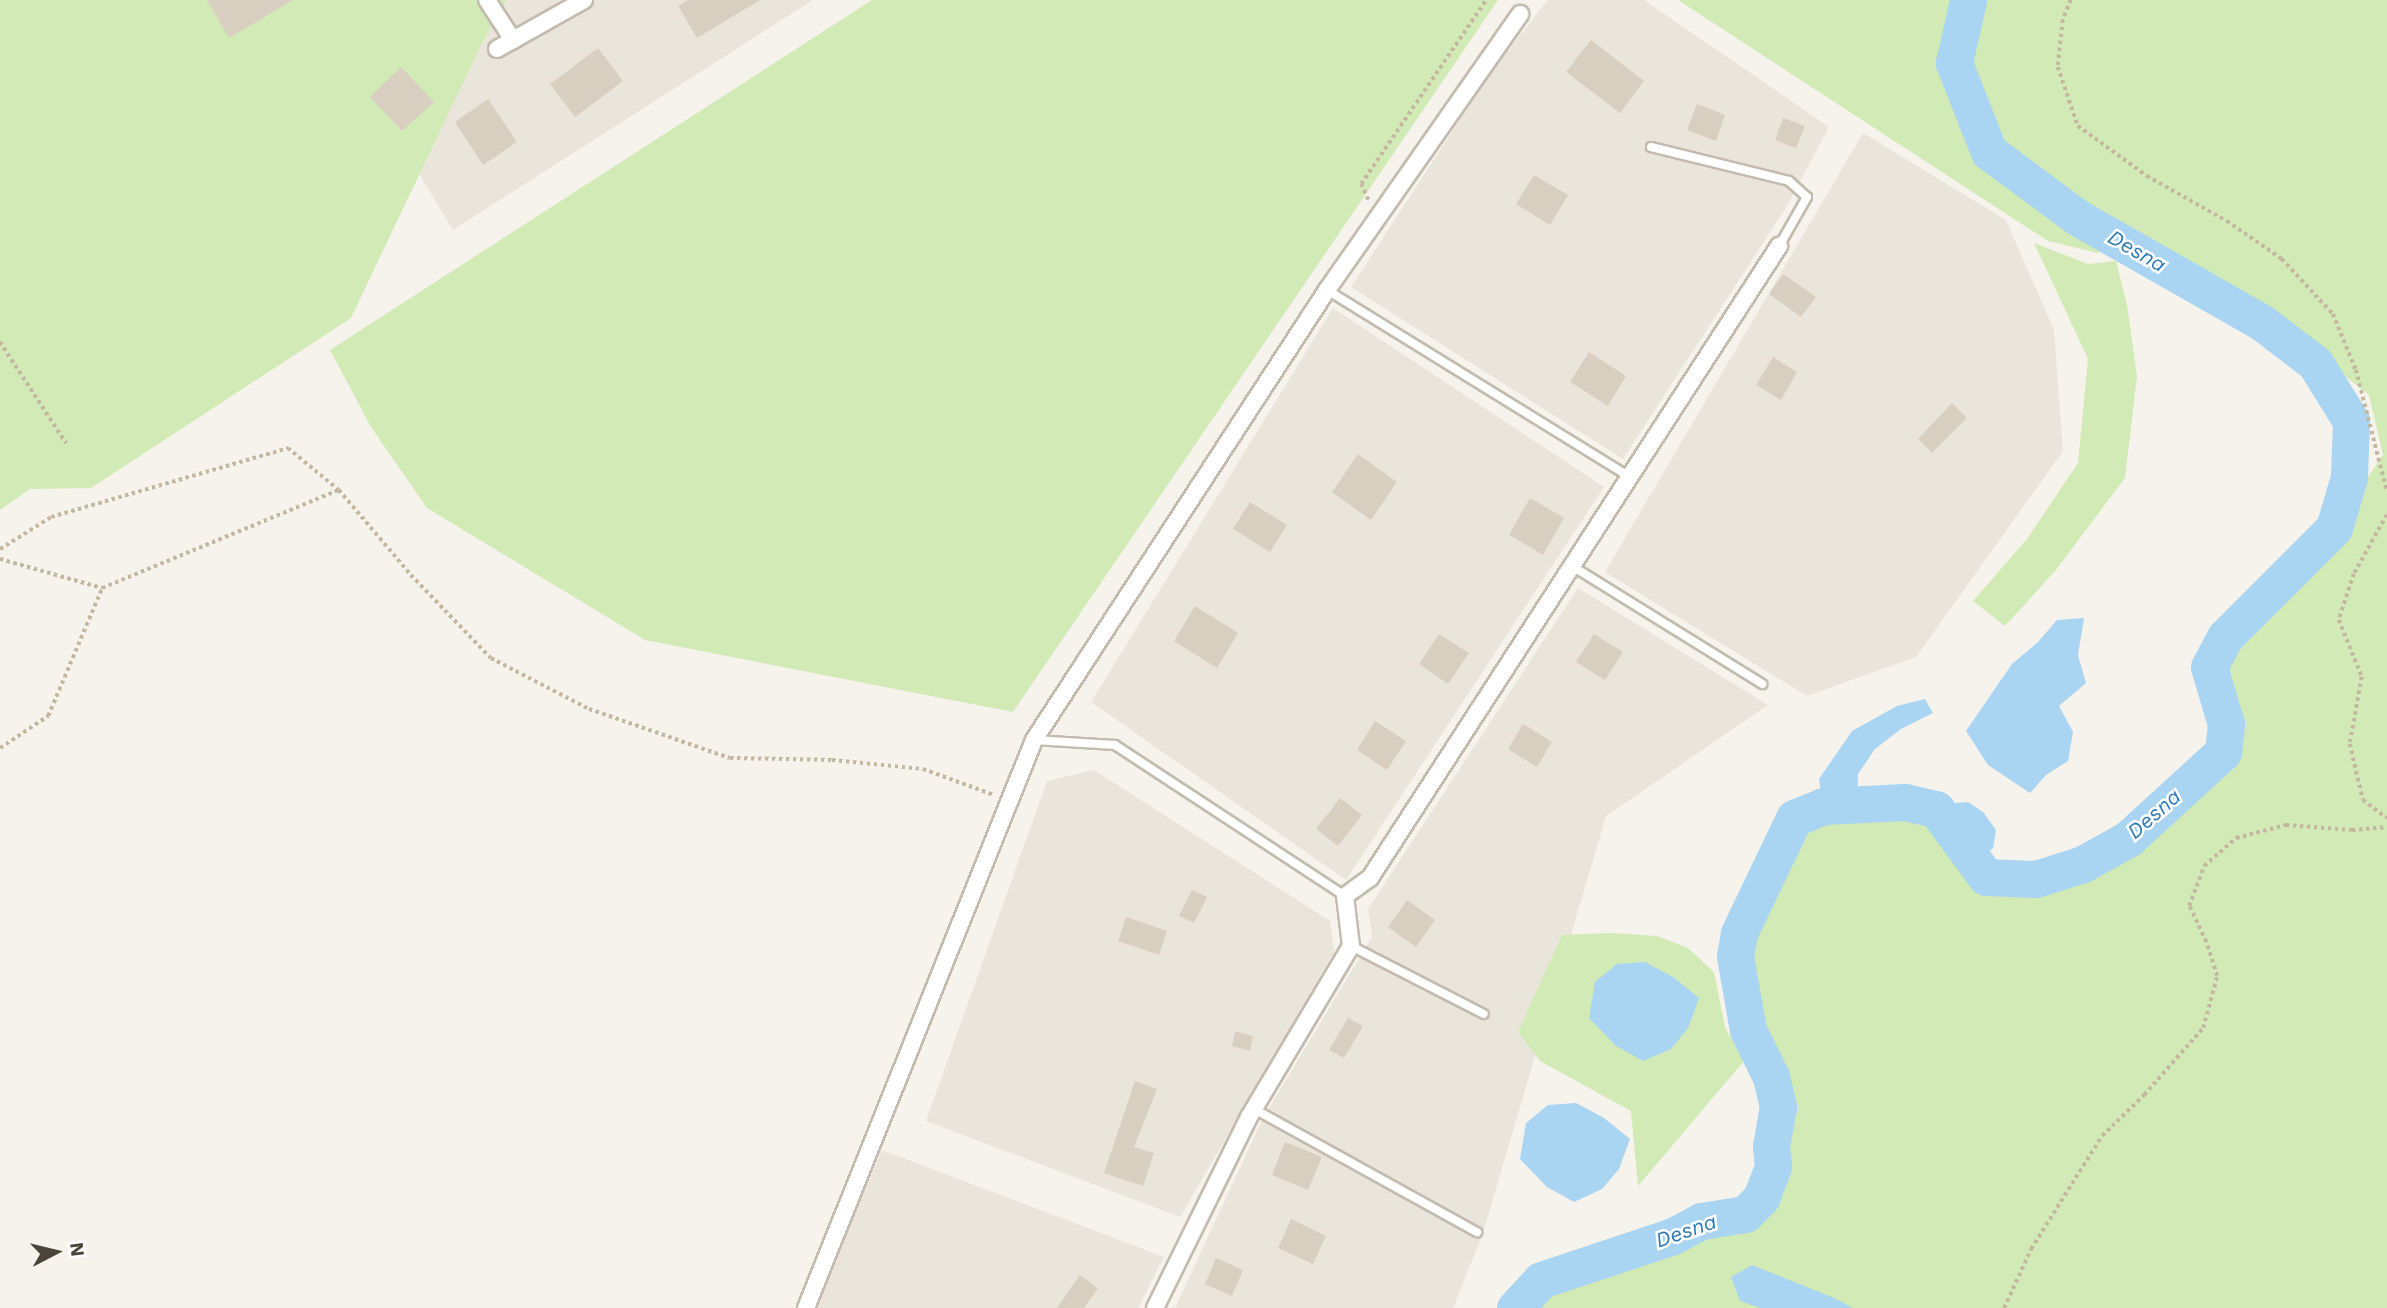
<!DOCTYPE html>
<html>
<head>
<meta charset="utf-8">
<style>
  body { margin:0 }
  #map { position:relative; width:2387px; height:1308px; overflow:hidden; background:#f6f3ec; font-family:"Work Sans",sans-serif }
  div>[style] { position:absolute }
  .residential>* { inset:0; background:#eae5da }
  .green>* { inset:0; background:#d2eab5 }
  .water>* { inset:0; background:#a9d4f2 }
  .river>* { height:37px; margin:-18.5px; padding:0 18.5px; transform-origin:18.5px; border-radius:18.5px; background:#a9d4f2 }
  .building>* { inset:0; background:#d8cfc1 }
  .path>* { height:3.5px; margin-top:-1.75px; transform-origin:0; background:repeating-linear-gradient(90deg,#c4b79f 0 3.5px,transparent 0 7px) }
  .roads { filter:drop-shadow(2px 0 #c2bbae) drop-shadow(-2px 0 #c2bbae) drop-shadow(0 2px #c2bbae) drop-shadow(0 -2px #c2bbae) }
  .lane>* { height:8px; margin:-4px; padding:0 4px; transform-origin:4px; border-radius:4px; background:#fff }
  .street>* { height:16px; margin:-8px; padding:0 8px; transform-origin:8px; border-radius:8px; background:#fff }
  span { translate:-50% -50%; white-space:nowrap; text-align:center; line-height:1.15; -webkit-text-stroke:5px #fff; paint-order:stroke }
  .water-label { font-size:21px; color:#2e7ab2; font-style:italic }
  .north { position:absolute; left:21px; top:1217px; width:70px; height:70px; -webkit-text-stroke:5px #fff; paint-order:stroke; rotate:83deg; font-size:19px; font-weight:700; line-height:28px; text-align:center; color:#4b4439 }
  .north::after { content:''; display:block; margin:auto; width:24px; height:32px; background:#4b4439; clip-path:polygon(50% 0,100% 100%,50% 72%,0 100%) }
</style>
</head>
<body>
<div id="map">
  <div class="residential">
    <div style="clip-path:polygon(190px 0,813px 0,453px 230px,402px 146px)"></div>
    <div style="clip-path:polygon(1548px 0,1644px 0,1829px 127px,1787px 206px,1623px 459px,1351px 287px,1491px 72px)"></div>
    <div style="clip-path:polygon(1863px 133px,2006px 220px,2054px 330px,2063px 451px,1916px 657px,1807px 696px,1605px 572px)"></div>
    <div style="clip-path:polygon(1333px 308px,1604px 487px,1346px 880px,1091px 702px)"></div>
    <div style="clip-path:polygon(1578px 588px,1768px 705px,1606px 816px,1482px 1236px,1453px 1308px,1175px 1308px,1262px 1120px,1372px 937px,1368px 909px)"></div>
    <div style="clip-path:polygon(1094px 770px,1330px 921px,1334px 952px,1180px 1217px,926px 1121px,1047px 781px)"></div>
    <div style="clip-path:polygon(882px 1150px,1164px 1257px,1138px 1308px,815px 1308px)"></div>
  </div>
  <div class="green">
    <div style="clip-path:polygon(0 0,506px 0,481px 45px,351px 318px,91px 488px,30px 489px,0 510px)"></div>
    <div style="clip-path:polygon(872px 0,1498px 0,1013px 712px,645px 640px,427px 508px,371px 427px,330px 350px)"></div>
    <div style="clip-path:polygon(1678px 0,2387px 0,2387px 1308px,1536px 1308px,1550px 1294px,1573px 1287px,1563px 1273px,1575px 1269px,1587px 1282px,1679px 1252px,1707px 1237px,1752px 1229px,1775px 1208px,1790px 1168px,1788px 1147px,1794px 1106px,1787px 1072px,1764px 1025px,1752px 956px,1755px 938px,1806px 831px,1827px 822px,1903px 819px,1926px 824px,1978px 893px,2038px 896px,2090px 880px,2137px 853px,2240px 760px,2242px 722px,2227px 669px,2238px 647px,2349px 537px,2366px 480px,2383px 455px,2369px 395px,2219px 277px,2125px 228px,2098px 253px,2048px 241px)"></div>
    <div style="clip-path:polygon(2034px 243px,2088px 264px,2116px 261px,2127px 305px,2137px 376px,2125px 478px,2056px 570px,2005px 626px,1973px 601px,2027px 539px,2078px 463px,2088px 359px)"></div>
    <div style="clip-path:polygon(1611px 933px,1657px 936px,1688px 948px,1714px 972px,1725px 1027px,1744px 1061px,1638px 1186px,1631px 1111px,1540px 1061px,1518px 1032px,1562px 935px)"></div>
  </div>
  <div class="water">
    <div style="clip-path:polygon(2084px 618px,2078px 655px,2086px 683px,2059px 706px,2073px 732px,2068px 761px,2046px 775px,2030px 793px,1988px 765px,1966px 731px,2012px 664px,2038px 642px,2057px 620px)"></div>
    <div style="clip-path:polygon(1925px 699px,1933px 713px,1901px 729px,1875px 749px,1858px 774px,1857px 804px,1823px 806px,1819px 779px,1852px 731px,1897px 706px)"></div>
    <div style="clip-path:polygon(1968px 802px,1983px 812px,1996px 830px,1993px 848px,1976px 863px,1938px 812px,1955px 803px)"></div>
    <div style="clip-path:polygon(1645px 962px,1673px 977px,1699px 998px,1688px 1028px,1671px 1049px,1643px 1061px,1616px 1046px,1589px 1018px,1595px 982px,1617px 964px)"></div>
    <div style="clip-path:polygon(1576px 1103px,1604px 1118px,1630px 1139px,1619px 1169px,1602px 1189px,1574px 1202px,1547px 1187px,1520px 1159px,1526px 1123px,1548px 1105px)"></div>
    <div style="clip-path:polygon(1752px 1265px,1834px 1298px,1853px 1308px,1760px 1308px,1740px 1301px,1731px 1277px)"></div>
  </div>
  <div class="river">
    <div style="left:1515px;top:1308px;width:38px;rotate:-47deg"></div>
    <div style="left:1541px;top:1280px;width:139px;rotate:-18.4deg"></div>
    <div style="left:1673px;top:1236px;width:32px;rotate:-28deg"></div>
    <div style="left:1701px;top:1221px;width:45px;rotate:-9deg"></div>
    <div style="left:1745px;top:1214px;width:23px;rotate:-45deg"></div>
    <div style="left:1761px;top:1198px;width:34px;rotate:-69deg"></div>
    <div style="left:1773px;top:1166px;width:20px;rotate:-96deg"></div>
    <div style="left:1771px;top:1146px;width:40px;rotate:-80deg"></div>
    <div style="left:1778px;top:1107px;width:31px;rotate:-103deg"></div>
    <div style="left:1771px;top:1077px;width:52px;rotate:-116.1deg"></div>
    <div style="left:1748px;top:1030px;width:75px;rotate:-100deg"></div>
    <div style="left:1735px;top:956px;width:23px;rotate:-80deg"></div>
    <div style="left:1739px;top:933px;width:127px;rotate:-64.4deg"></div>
    <div style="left:1794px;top:818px;width:31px;rotate:-22deg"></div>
    <div style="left:1823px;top:806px;width:82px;rotate:-2.8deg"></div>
    <div style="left:1905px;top:802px;width:32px;rotate:13deg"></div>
    <div style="left:1936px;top:809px;width:84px;rotate:53.7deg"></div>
    <div style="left:1986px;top:877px;width:50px;rotate:2.3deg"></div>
    <div style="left:2036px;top:879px;width:49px;rotate:-17.7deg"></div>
    <div style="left:2083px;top:864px;width:51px;rotate:-29.1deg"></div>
    <div style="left:2128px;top:839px;width:129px;rotate:-42.5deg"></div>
    <div style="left:2223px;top:752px;width:28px;rotate:-84deg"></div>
    <div style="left:2226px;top:724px;width:59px;rotate:-106.6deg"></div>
    <div style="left:2209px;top:667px;width:34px;rotate:-62deg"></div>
    <div style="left:2225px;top:637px;width:154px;rotate:-45deg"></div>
    <div style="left:2334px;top:528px;width:53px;rotate:-73.6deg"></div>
    <div style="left:2349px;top:477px;width:56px;rotate:-88deg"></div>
    <div style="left:2351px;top:421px;width:68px;rotate:-121.8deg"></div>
    <div style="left:2315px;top:363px;width:68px;rotate:-142.8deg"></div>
    <div style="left:2261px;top:322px;width:212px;rotate:-150.3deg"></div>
    <div style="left:2077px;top:217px;width:109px;rotate:-143.5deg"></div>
    <div style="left:1989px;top:152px;width:96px;rotate:-111.5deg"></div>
    <div style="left:1954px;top:63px;width:65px;rotate:-77.5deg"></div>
  </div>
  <div class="building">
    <div style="clip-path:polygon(207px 0,293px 0,229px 38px)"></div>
    <div style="clip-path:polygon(688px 0,760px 0,697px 38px,678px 6px)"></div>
    <div style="clip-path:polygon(1591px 40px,1644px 81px,1620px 113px,1566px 72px)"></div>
    <div style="clip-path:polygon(598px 48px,623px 81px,575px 117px,550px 84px)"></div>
    <div style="clip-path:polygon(401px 67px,434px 102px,402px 131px,370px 97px)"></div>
    <div style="clip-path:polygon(488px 99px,517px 142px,483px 165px,455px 122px)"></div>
    <div style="clip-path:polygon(1697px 104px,1725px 115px,1716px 141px,1687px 130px)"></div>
    <div style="clip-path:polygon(1783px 118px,1805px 126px,1796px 148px,1775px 140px)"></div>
    <div style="clip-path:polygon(1534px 175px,1568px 195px,1550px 225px,1516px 204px)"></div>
    <div style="clip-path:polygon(1783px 274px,1816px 297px,1801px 317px,1769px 294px)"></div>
    <div style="clip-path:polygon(1589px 352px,1626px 376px,1608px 406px,1570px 382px)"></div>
    <div style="clip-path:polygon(1773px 357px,1797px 372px,1781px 400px,1756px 385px)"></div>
    <div style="clip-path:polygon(1952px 403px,1967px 418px,1932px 453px,1918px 439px)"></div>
    <div style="clip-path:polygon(1358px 454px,1397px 482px,1371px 520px,1332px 492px)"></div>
    <div style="clip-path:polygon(1530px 498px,1564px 518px,1543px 555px,1509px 535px)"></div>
    <div style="clip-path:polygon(1250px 502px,1287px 525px,1270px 552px,1233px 529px)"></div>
    <div style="clip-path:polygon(1195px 606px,1238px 633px,1217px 668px,1174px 641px)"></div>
    <div style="clip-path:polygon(1439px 634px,1469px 653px,1448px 684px,1419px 664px)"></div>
    <div style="clip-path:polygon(1594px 634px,1623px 652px,1605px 680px,1576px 662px)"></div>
    <div style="clip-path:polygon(1375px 721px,1406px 741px,1387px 770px,1357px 750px)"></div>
    <div style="clip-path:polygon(1523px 724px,1552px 742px,1537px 767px,1508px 749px)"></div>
    <div style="clip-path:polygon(1340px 798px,1362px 815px,1338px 846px,1316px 829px)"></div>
    <div style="clip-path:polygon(1192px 890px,1207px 897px,1194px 923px,1179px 916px)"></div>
    <div style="clip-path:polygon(1407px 900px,1435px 920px,1416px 947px,1388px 927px)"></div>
    <div style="clip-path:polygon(1126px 917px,1167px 931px,1159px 955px,1118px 941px)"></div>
    <div style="clip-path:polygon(1348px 1018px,1363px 1026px,1344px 1058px,1329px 1050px)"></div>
    <div style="clip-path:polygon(1235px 1031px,1253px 1036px,1250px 1051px,1232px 1046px)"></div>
    <div style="clip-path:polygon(1135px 1081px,1157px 1089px,1134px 1147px,1154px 1153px,1143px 1186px,1104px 1173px)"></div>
    <div style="clip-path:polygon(1285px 1142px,1322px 1157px,1308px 1190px,1272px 1175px)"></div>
    <div style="clip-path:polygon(1291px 1219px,1326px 1236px,1313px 1264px,1278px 1248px)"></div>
    <div style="clip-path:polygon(1216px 1258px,1243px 1270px,1232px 1296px,1205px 1284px)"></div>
    <div style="clip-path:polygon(1080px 1275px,1098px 1288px,1084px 1308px,1057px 1308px)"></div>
  </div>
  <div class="path">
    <div style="left:2071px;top:0;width:22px;rotate:112deg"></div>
    <div style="left:2063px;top:20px;width:47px;rotate:96.1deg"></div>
    <div style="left:2058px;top:67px;width:62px;rotate:71.3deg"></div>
    <div style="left:2078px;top:126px;width:85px;rotate:35.9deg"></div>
    <div style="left:2147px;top:176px;width:92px;rotate:29.4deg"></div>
    <div style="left:2227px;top:221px;width:67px;rotate:34.6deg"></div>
    <div style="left:2282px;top:259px;width:75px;rotate:47.2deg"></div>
    <div style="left:2333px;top:314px;width:61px;rotate:67.7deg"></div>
    <div style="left:2356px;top:370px;width:125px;rotate:75.6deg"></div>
    <div style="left:1368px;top:200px;width:17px;rotate:-114deg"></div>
    <div style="left:1361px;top:184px;width:222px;rotate:-55.8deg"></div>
    <div style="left:0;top:342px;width:121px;rotate:56.8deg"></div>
    <div style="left:2387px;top:515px;width:68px;rotate:119.2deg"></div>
    <div style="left:2354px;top:574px;width:48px;rotate:108.1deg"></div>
    <div style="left:2339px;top:620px;width:61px;rotate:68deg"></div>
    <div style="left:2362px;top:677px;width:68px;rotate:100.2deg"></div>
    <div style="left:2350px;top:744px;width:57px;rotate:76.9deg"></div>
    <div style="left:2363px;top:800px;width:30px;rotate:37deg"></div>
    <div style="left:0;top:549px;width:60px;rotate:-32.1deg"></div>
    <div style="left:51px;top:517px;width:247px;rotate:-16.2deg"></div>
    <div style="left:288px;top:448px;width:66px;rotate:39.5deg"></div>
    <div style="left:0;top:559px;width:106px;rotate:15.9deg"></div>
    <div style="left:0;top:748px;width:58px;rotate:-33.7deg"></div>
    <div style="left:48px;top:716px;width:139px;rotate:-67.1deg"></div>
    <div style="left:102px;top:588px;width:256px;rotate:-22.5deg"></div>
    <div style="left:339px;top:490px;width:111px;rotate:49.7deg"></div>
    <div style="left:411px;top:575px;width:115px;rotate:46.1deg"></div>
    <div style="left:491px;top:658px;width:110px;rotate:27.5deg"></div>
    <div style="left:589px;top:709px;width:149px;rotate:19.2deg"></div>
    <div style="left:730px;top:758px;width:102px;rotate:1.1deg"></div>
    <div style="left:832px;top:760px;width:91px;rotate:5.6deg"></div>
    <div style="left:923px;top:769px;width:76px;rotate:20.1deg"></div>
    <div style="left:2004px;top:1308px;width:65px;rotate:-65.4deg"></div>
    <div style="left:2031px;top:1249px;width:133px;rotate:-57.9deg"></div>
    <div style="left:2102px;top:1136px;width:59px;rotate:-44.3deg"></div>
    <div style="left:2144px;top:1095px;width:89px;rotate:-48.6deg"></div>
    <div style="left:2203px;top:1028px;width:54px;rotate:-74.9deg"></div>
    <div style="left:2217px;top:976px;width:36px;rotate:-108deg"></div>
    <div style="left:2206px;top:942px;width:40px;rotate:-115deg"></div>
    <div style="left:2189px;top:906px;width:43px;rotate:-69.4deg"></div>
    <div style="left:2204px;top:866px;width:43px;rotate:-41.2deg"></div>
    <div style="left:2236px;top:838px;width:52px;rotate:-14.6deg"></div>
    <div style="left:2286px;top:825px;width:66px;rotate:4.3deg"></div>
    <div style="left:2352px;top:830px;width:35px;rotate:-5deg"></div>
  </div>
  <div class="roads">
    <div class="lane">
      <div style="left:1651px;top:147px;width:142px;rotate:13.8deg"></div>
      <div style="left:1789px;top:181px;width:24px;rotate:42deg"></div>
      <div style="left:1807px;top:197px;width:56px;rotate:119.7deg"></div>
      <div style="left:1327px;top:290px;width:356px;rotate:31.7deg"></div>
      <div style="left:1572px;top:566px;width:224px;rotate:31.8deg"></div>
      <div style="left:1034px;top:740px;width:81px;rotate:3.5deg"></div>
      <div style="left:1115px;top:745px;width:275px;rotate:33.3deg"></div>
      <div style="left:1351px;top:946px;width:149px;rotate:27.1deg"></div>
      <div style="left:1254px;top:1109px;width:255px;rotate:28.9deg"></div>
    </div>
    <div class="street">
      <div style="left:487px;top:0;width:48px;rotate:57deg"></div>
      <div style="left:497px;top:49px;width:100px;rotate:-29.4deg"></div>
      <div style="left:806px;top:1308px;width:612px;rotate:-68.13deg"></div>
      <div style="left:1034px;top:740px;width:537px;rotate:-56.93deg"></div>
      <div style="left:1327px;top:290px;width:337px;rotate:-55deg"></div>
      <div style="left:1155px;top:1308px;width:213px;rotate:-63.8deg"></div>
      <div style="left:1249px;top:1117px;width:199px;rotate:-59.2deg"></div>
      <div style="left:1351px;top:946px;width:50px;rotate:-96.8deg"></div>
      <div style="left:1345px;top:896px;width:31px;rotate:-36deg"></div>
      <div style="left:1370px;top:878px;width:753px;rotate:-57.09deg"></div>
    </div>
  </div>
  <div class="water-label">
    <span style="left:2137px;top:251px;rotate:30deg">Desna</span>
    <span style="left:2154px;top:814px;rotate:-41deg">Desna</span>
    <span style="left:1686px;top:1231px;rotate:-19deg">Desna</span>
  </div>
  <div class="north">N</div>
</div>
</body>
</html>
